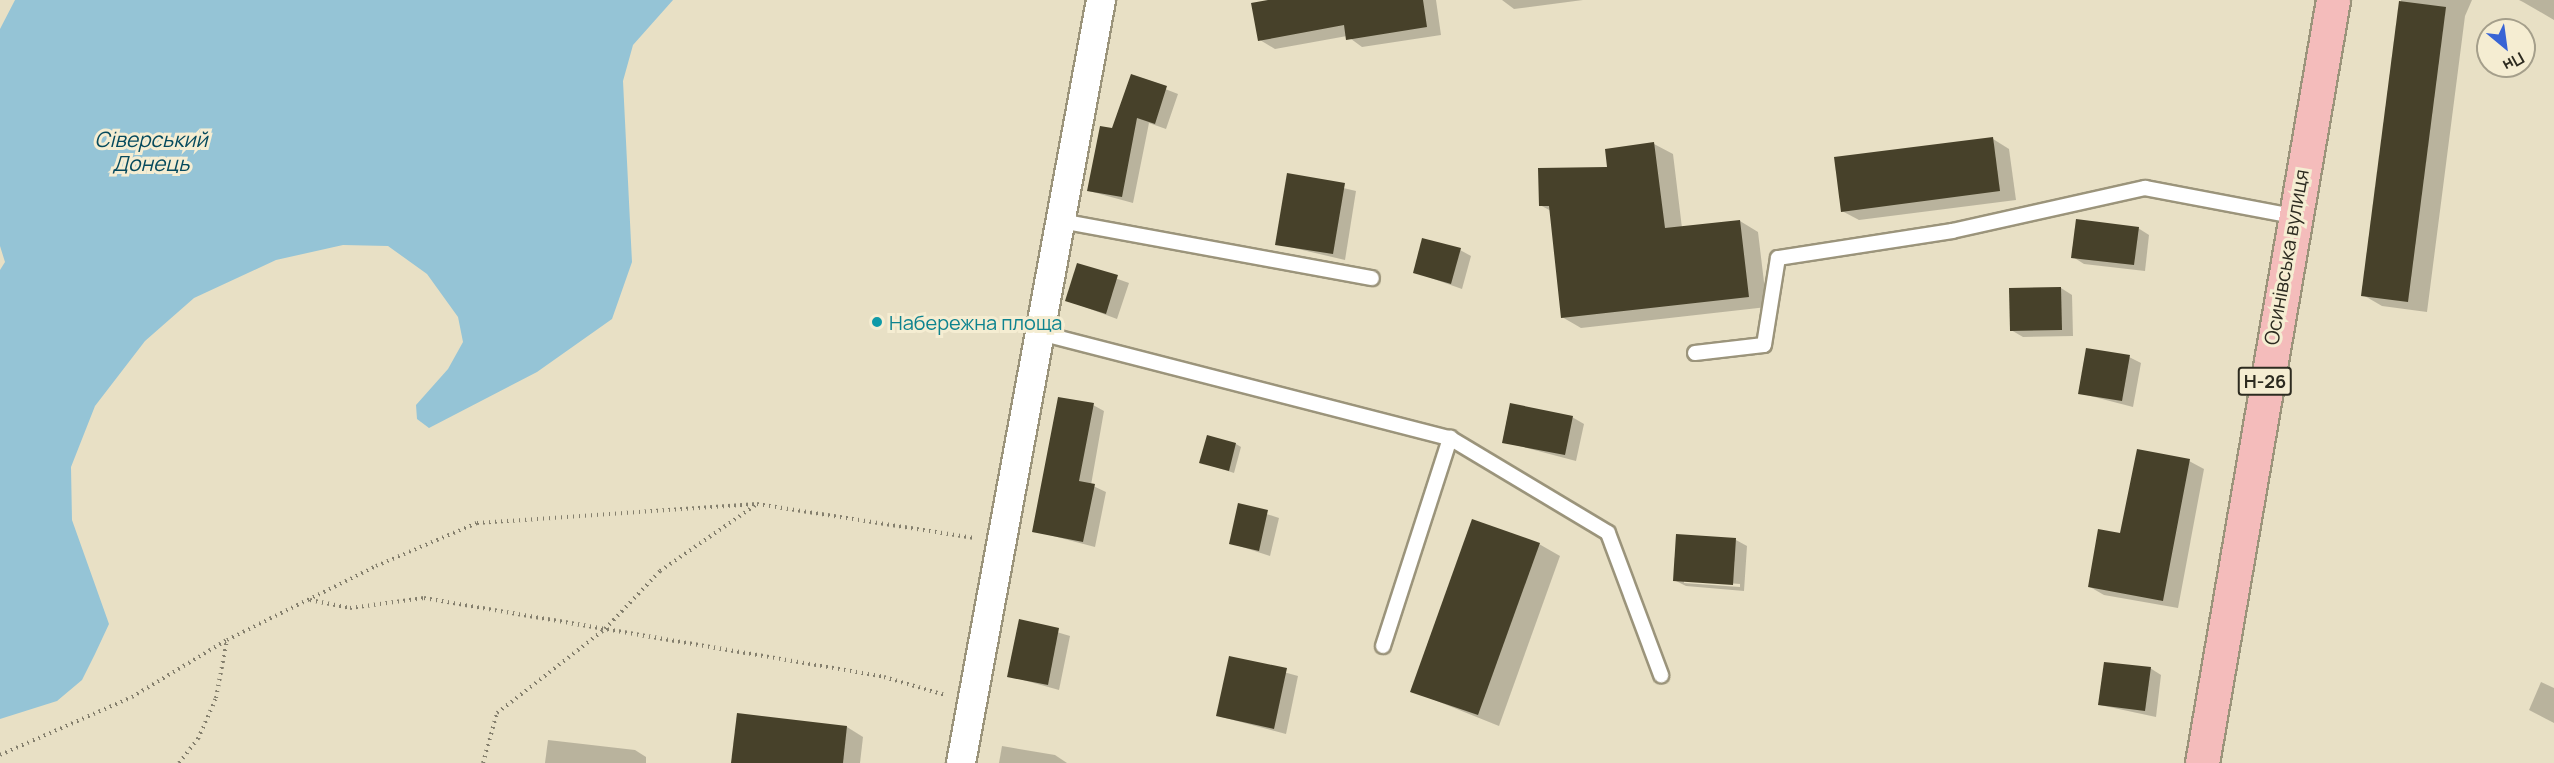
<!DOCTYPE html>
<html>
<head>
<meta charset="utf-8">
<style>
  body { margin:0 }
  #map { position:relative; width:2554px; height:763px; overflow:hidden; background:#e8e0c5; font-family:Manrope,sans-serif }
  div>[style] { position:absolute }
  .water>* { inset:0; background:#95c4d6 }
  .shadow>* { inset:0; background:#0003 }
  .building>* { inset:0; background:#47412a }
  .path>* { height:4px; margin-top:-2px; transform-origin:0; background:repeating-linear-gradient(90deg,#847f6d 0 1.5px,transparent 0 6px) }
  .roads { filter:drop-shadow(2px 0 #9b947b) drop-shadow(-2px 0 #9b947b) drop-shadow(0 2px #9b947b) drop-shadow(0 -2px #9b947b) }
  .lane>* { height:14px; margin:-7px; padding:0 7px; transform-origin:7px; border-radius:7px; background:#fff }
  .street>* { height:28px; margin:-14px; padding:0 14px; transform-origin:14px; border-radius:14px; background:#fff }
  .primary>* { height:33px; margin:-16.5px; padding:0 16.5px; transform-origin:16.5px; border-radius:16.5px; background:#f4bcbb }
  .dots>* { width:16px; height:16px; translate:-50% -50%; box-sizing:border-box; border:3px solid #f5edd2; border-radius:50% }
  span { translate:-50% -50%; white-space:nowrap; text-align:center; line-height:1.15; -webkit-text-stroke:6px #f5edd2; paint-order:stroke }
  .shield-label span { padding:2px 4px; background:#f5edd2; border:2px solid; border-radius:4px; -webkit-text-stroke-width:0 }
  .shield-label { font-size:18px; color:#2d2b20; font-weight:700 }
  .street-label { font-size:20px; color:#2d2b20 }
  .culture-label { font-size:20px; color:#0d838f }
  .left { translate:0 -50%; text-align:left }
  .water-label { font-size:21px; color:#064a5d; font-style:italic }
  .north { position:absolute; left:2476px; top:18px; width:60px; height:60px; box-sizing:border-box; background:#f5edd2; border:2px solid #a59f8b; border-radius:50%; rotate:151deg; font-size:16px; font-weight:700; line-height:24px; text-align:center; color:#2d2b20 }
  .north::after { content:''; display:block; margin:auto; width:21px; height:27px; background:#3864d5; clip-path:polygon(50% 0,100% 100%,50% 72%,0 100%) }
</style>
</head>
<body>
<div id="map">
  <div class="water">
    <div style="clip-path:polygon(15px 0,673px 0,633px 45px,623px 81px,632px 262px,612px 319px,537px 372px,429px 428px,417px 419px,416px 405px,448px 369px,463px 342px,458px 317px,427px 274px,388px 246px,343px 245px,276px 260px,194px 298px,145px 341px,95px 406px,71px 467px,72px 520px,109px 624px,95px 654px,82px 680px,57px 701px,0 719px,0 270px,5px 262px,0 246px,0 29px)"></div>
  </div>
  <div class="shadow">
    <div style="clip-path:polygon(1276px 0,1436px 0,1441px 35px,1362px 47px,1347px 36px,1275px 49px,1260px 40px)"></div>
    <div style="clip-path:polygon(1502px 0,1583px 0,1514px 9px)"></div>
    <div style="clip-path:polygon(2401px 0,2472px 0,2465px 16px,2427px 312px,2382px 306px,2363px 295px)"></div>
    <div style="clip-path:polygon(2519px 0,2554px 0,2554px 20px,2523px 2px)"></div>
    <div style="clip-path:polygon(1132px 76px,1178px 94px,1166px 129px,1149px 123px,1133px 203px,1089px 191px)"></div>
    <div style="clip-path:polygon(1993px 139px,2009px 149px,2016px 200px,1859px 220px,1842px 211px)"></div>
    <div style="clip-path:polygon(1654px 144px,1673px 154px,1682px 228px,1740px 221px,1758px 232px,1767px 307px,1581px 328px,1562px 317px,1551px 211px,1540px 205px)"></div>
    <div style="clip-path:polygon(1288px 175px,1356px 191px,1345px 260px,1277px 244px)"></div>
    <div style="clip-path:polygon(2138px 228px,2149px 235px,2145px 271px,2084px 264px,2073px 257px)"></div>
    <div style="clip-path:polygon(1460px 250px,1471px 256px,1462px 289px,1414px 272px)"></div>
    <div style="clip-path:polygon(1078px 265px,1129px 283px,1117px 319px,1066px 300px)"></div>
    <div style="clip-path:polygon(2061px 288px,2072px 295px,2073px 336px,2023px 337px,2011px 330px)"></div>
    <div style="clip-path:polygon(2129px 357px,2141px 363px,2133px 407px,2079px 393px)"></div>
    <div style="clip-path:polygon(1093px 405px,1104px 411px,1091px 485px,1106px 492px,1095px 547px,1034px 531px)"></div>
    <div style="clip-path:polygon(1572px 417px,1584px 424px,1576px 461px,1504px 442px)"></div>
    <div style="clip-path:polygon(1236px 444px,1241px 447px,1234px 473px,1200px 462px)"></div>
    <div style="clip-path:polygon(2189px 461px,2204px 469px,2178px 608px,2104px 595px,2090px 587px,2122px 535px)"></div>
    <div style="clip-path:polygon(1239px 505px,1279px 518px,1270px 556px,1230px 543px)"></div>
    <div style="clip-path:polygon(evenodd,1736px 540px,1747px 546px,1744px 591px,1686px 586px,1674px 580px,1736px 540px,1684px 580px,1740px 584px,1740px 587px,1684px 583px,1684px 580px)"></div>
    <div style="clip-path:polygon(1539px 544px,1560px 556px,1499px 726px,1412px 691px)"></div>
    <div style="clip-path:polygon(1020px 621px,1070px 636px,1059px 690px,1009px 676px)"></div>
    <div style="clip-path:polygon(1230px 657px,1298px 676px,1286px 734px,1218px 716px)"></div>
    <div style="clip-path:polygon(2150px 668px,2161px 675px,2156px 717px,2100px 705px)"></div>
    <div style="clip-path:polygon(2541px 682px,2554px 688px,2554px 723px,2529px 710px)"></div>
    <div style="clip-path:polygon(847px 727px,863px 737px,860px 763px,733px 763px)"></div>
    <div style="clip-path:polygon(548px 740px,635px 750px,646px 757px,646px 763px,545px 763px)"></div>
    <div style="clip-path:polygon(1002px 746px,1055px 755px,1067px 763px,999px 763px)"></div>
  </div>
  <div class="building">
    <div style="clip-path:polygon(1268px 0,1423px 0,1427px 27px,1346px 40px,1344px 25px,1258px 41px,1251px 3px)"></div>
    <div style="clip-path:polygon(2399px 1px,2446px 7px,2408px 302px,2361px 296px)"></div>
    <div style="clip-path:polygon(1131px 74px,1167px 86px,1155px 124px,1137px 118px,1122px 197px,1087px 191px,1100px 126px,1112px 128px)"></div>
    <div style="clip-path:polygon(1993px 137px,2000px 191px,1841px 212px,1834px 157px)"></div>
    <div style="clip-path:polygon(1654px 142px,1665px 228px,1740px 220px,1749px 297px,1561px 318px,1549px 206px,1539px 206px,1538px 168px,1607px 167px,1605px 149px)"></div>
    <div style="clip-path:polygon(1287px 173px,1345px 183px,1333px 254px,1275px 245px)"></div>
    <div style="clip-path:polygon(2076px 219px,2139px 227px,2134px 265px,2071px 258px)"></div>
    <div style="clip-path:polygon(1422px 238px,1461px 248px,1451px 284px,1413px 273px)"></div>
    <div style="clip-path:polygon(1077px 263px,1118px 275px,1106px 314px,1065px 301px)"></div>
    <div style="clip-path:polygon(2061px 287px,2062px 330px,2010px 331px,2009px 288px)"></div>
    <div style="clip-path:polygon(2086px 348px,2130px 355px,2122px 401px,2078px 394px)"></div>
    <div style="clip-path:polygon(1058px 397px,1094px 403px,1079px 481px,1095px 484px,1083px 542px,1032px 532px)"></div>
    <div style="clip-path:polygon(1510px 403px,1573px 416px,1565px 455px,1502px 443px)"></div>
    <div style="clip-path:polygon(1207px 435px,1236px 443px,1229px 471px,1199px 463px)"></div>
    <div style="clip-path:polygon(2137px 449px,2190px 459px,2163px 601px,2088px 587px,2098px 529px,2120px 533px)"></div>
    <div style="clip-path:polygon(1238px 503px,1268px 510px,1259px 551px,1229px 544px)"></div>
    <div style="clip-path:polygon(1472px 519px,1540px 543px,1478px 715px,1410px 692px)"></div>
    <div style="clip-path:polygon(1676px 534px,1736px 538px,1733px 585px,1673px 581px)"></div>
    <div style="clip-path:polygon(1019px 619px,1059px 628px,1048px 685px,1007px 677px)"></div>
    <div style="clip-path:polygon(1229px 656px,1287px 668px,1274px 729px,1216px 716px)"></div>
    <div style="clip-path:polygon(2104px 662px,2151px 667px,2145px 711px,2098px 705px)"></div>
    <div style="clip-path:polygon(737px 713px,847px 726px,843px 763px,731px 763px)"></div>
  </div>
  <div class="path">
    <div style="left:310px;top:600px;width:41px;rotate:11.3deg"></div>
    <div style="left:350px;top:608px;width:75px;rotate:-7.7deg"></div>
    <div style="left:424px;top:598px;width:467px;rotate:9.7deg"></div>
    <div style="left:884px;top:677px;width:64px;rotate:16.4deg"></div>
    <div style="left:0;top:755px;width:144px;rotate:-23.7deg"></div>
    <div style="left:132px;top:697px;width:111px;rotate:-31deg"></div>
    <div style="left:227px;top:640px;width:166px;rotate:-26.4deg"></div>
    <div style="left:376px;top:566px;width:110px;rotate:-23.1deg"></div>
    <div style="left:477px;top:523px;width:281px;rotate:-3.9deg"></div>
    <div style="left:757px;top:504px;width:220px;rotate:8.9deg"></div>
    <div style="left:179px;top:763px;width:31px;rotate:-52deg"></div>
    <div style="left:198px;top:739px;width:45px;rotate:-66.3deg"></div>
    <div style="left:216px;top:698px;width:59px;rotate:-79.3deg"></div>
    <div style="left:483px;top:763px;width:52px;rotate:-74.4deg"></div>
    <div style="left:497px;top:713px;width:137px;rotate:-37.9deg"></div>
    <div style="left:605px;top:629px;width:80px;rotate:-46.5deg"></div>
    <div style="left:660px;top:571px;width:118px;rotate:-34.6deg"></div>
  </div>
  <div class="roads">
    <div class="lane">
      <div style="left:1060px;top:221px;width:317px;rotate:10.4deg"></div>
      <div style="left:1040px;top:333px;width:423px;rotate:14.4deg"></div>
      <div style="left:1450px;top:438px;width:184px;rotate:31deg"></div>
      <div style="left:1608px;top:533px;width:152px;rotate:69.5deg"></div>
      <div style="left:1695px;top:353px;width:69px;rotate:-6.6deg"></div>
      <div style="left:1764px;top:345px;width:88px;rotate:-80.9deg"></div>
      <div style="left:1778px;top:258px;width:176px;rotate:-8.8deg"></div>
      <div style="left:1952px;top:231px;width:198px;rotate:-12.6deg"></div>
      <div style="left:2145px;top:188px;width:151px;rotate:10.7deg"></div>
      <div style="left:1383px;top:646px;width:219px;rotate:-72.1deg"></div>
    </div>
    <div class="street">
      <div style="left:961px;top:763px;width:776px;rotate:-79.6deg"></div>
    </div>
    <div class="primary">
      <div style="left:2202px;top:763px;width:774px;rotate:-80.26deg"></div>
    </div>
  </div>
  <div class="dots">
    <div style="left:877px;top:322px;background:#0f9aa8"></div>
  </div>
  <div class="shield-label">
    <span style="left:2265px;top:381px">Н-26</span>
  </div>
  <div class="street-label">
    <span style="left:2286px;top:257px;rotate:-80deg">Осинівська вулиця</span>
  </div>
  <div class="culture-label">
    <span class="left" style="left:889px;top:322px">Набережна площа</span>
  </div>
  <div class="water-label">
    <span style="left:151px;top:151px">Сіверський<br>Донець</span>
  </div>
  <div class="north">Пн</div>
</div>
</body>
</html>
